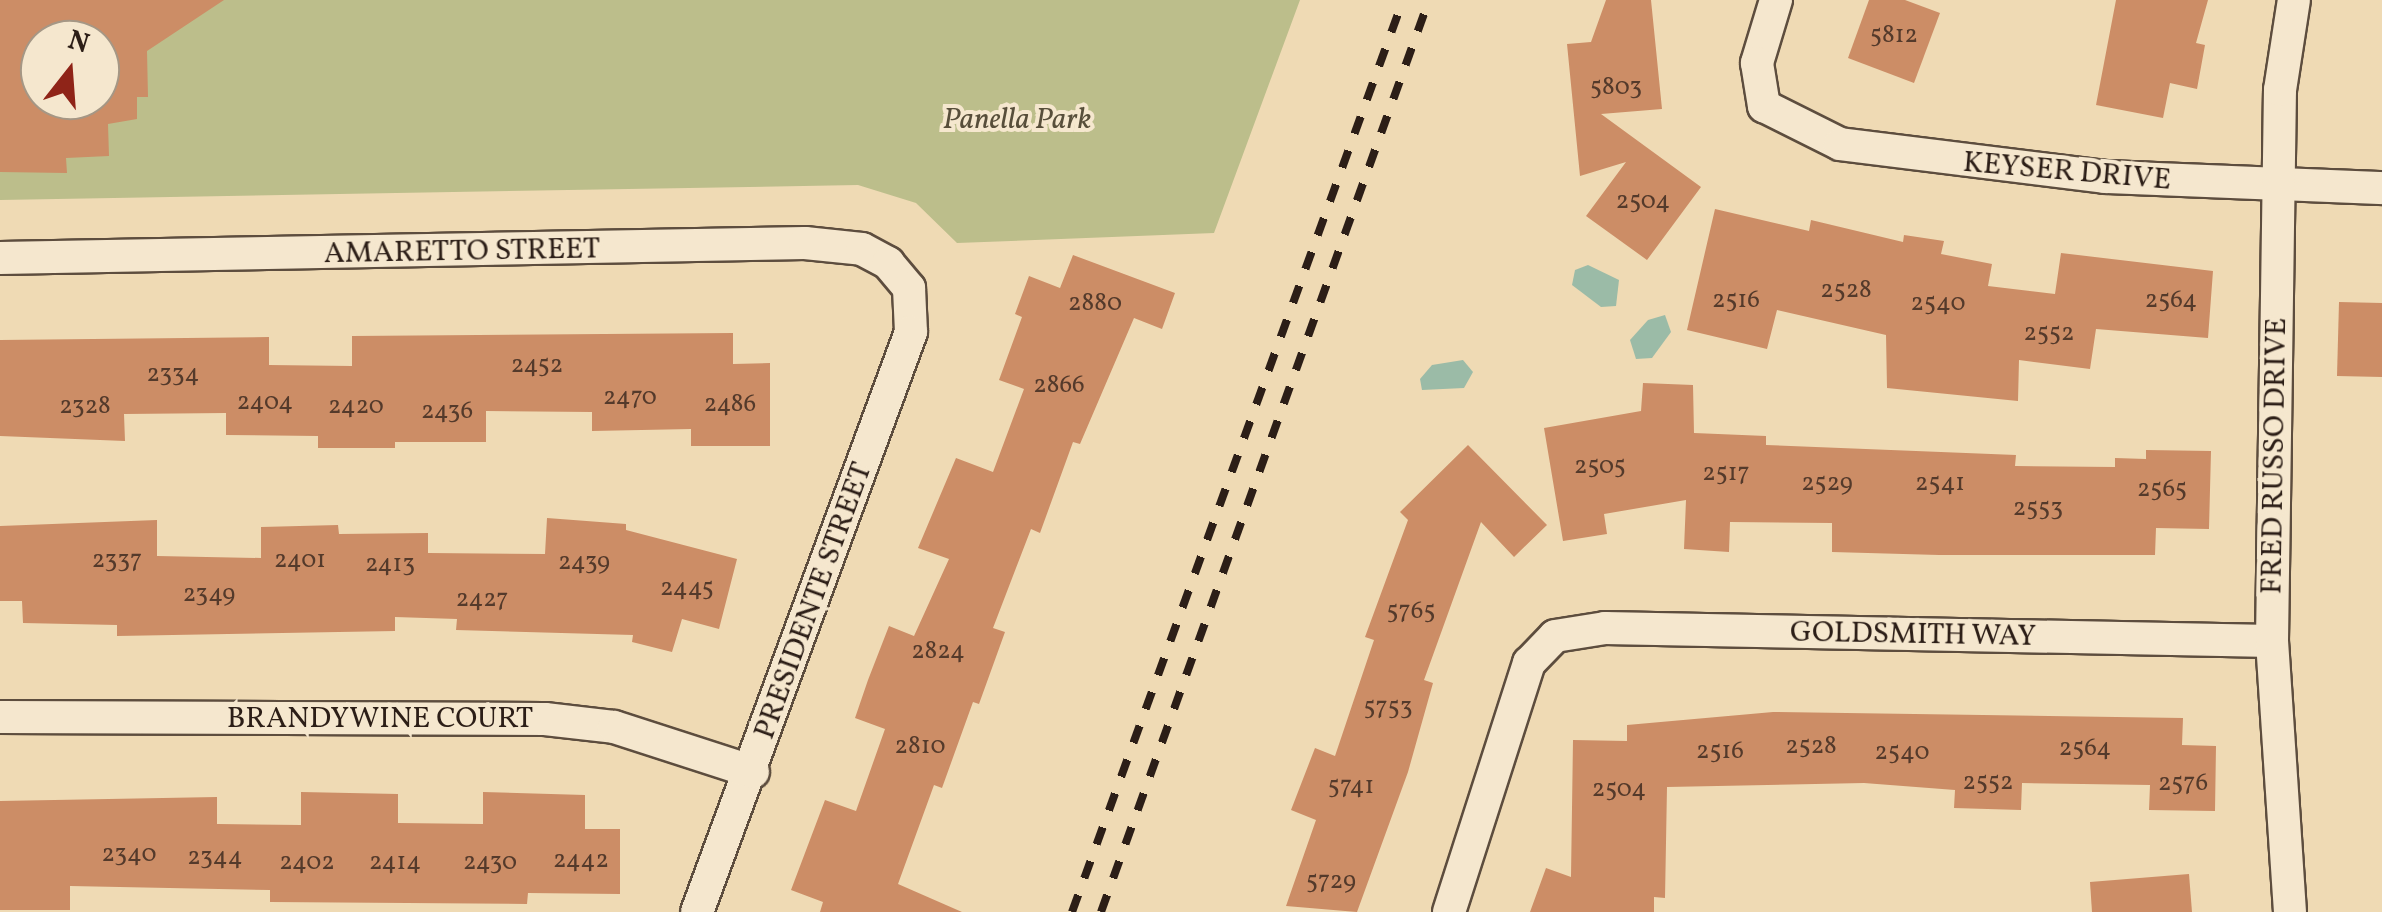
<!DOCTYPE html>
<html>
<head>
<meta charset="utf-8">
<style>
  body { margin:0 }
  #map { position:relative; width:2382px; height:912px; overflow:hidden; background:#efdab4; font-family:Vollkorn,serif }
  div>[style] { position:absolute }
  .green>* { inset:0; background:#bcbe8b }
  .water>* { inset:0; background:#9bbba7 }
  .building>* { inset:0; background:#cc8d66 }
  .roads { filter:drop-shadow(2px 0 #5d4d3e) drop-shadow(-2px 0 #5d4d3e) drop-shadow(0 2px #5d4d3e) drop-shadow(0 -2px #5d4d3e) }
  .street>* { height:32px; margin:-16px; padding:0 16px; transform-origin:16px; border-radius:16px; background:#f5e7ce }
  .rail>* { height:8px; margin-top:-4px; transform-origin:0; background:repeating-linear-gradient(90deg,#2c1e17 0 18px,transparent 0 36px) }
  span { translate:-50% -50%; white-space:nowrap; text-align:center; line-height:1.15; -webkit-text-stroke:8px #f5e7ce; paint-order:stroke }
  .number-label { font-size:25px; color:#543a2b }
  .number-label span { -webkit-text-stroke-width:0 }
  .park-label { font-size:30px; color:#574e3a; font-style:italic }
  .street-label { font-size:30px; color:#2c1e17 }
  .north { position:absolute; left:20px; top:20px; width:100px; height:100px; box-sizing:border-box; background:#f5e7ce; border:2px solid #a59785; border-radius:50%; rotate:17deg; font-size:28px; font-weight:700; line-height:40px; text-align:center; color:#2c1e17 }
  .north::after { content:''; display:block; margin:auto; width:35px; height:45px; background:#8f2418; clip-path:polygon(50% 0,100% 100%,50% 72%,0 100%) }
</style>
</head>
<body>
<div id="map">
  <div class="green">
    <div style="clip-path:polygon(evenodd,0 0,1300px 0,1214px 233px,957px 243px,916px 203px,858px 185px,0 200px,0 0,40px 40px,100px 40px,100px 100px,40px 100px,40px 40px)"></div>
  </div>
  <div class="water">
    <div style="clip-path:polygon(1588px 265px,1619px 280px,1616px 306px,1601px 307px,1572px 285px,1575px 270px)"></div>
    <div style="clip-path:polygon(1665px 315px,1671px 332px,1652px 358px,1636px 359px,1630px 340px,1648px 320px)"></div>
    <div style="clip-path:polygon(1463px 360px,1473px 372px,1464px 388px,1422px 390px,1420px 379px,1432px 365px)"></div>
  </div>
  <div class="building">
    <div style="clip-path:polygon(evenodd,0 0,224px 0,147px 51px,148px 97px,137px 97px,137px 119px,108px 124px,109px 156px,66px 158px,67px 173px,0 172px,0 0,40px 40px,100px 40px,100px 100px,40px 100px,40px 40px)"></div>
    <div style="clip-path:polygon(1606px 0,1651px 0,1662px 109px,1601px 114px,1701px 187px,1647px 260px,1586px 216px,1626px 162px,1580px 176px,1567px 44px,1591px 42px)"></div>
    <div style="clip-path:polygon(1869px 0,1905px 0,1940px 13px,1914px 83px,1848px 58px)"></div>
    <div style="clip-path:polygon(2116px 0,2208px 0,2196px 43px,2205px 45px,2197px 89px,2170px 83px,2163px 118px,2096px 105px)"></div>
    <div style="clip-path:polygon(1715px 209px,1809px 231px,1811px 220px,1903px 242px,1904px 235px,1944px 241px,1941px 254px,1992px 264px,1988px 286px,2055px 294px,2061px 253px,2213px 271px,2208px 338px,2096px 329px,2090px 369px,2019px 360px,2018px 401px,1887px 388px,1886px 335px,1777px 310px,1767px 349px,1687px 330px)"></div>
    <div style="clip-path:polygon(1073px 255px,1175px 293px,1162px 329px,1134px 318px,1080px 444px,1073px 442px,1040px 533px,1031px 529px,993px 628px,1005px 632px,979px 704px,973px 702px,942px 788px,934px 785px,898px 884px,962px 912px,820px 912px,823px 902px,791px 890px,825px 800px,856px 811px,885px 729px,855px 718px,868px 680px,889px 626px,914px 636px,949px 559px,918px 548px,956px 458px,993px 472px,1024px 389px,999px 380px,1022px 317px,1015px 314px,1029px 276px,1060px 288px)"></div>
    <div style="clip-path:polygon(2339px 302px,2382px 303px,2382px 377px,2337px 376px)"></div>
    <div style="clip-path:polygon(733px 333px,733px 364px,770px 363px,770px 446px,691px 446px,691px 429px,592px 431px,592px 412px,486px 411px,486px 442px,395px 442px,395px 448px,318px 448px,318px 436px,226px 435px,226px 413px,124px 414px,125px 441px,0 436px,0 340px,269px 337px,269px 365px,352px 366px,352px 336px)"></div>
    <div style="clip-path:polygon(1643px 383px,1693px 385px,1694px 433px,1766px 436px,1766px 445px,2016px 455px,2015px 466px,2115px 467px,2115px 458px,2146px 459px,2146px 450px,2211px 451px,2209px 529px,2156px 528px,2155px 555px,1939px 555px,1832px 552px,1832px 523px,1730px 522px,1729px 552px,1684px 549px,1686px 500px,1604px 514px,1607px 534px,1563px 541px,1544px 428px,1641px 411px)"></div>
    <div style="clip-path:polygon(1468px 445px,1547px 525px,1514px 557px,1481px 522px,1424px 680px,1433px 683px,1408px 772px,1357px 912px,1286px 906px,1316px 820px,1291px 810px,1315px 748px,1335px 756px,1374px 640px,1365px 637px,1408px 520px,1400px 512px)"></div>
    <div style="clip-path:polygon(547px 518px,626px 524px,626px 530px,737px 559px,719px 629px,682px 619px,672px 652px,632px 642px,633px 635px,456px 630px,457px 619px,395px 617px,395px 631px,117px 636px,117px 625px,23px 623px,22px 601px,0 601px,0 526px,157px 520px,157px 556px,261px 558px,261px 527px,338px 525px,339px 534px,428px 533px,428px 553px,545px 554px)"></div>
    <div style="clip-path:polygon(1773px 712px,2183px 718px,2182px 745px,2216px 746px,2215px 811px,2149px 810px,2150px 785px,2022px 783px,2021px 810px,1954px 808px,1955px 790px,1864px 783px,1667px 787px,1665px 898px,1654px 897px,1654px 912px,1530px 912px,1546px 868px,1571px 877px,1573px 740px,1627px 741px,1627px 725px)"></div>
    <div style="clip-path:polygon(301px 792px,398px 794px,398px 823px,483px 824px,483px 792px,585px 795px,585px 829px,620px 829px,620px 894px,528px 893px,527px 904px,270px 902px,270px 890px,70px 886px,70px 910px,0 910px,0 801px,217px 797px,217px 824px,301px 825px)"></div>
    <div style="clip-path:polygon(2189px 874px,2192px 912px,2092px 912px,2090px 882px)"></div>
  </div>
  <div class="roads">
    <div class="street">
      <div style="left:1776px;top:0;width:66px;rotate:106.8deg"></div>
      <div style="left:1757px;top:63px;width:44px;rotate:80.8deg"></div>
      <div style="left:1764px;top:106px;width:85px;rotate:26.6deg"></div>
      <div style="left:1840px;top:144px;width:267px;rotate:7.1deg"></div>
      <div style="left:2105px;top:177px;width:277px;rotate:2.3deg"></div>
      <div style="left:0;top:258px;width:805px;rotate:-1.07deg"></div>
      <div style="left:805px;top:243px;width:57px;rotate:6deg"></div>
      <div style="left:862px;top:249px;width:30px;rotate:28deg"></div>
      <div style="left:888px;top:263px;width:33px;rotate:50deg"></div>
      <div style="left:909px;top:288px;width:44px;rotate:87.4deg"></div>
      <div style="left:911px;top:332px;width:618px;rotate:110.25deg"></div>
      <div style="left:0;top:717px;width:545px;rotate:0.21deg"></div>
      <div style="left:545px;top:719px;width:69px;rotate:6.6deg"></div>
      <div style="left:614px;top:727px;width:146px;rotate:17.9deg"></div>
      <div style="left:1449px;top:912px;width:262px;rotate:-72.2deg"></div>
      <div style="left:1529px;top:663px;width:37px;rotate:-46deg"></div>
      <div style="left:1555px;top:636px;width:51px;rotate:-9.1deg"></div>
      <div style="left:1605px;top:628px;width:667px;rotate:1.12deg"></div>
      <div style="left:2290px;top:912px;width:272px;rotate:-93.8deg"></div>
      <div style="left:2272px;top:641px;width:551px;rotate:-89.17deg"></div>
      <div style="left:2280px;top:90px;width:91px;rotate:-81.2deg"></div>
    </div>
  </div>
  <div class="rail">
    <div style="left:1072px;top:912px;width:970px;rotate:-70.05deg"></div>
    <div style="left:1101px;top:912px;width:969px;rotate:-70.22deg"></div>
  </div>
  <div class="number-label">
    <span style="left:1894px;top:36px">5812</span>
    <span style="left:1616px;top:88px">5803</span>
    <span style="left:1643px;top:202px">2504</span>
    <span style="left:1846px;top:291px">2528</span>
    <span style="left:1736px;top:301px">2516</span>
    <span style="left:2171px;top:301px">2564</span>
    <span style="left:1095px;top:304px">2880</span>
    <span style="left:1938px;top:304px">2540</span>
    <span style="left:2049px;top:334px">2552</span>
    <span style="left:537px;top:366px">2452</span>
    <span style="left:173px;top:375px">2334</span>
    <span style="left:1059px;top:386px">2866</span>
    <span style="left:630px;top:398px">2470</span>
    <span style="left:265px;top:403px">2404</span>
    <span style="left:730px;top:405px">2486</span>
    <span style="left:85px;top:407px">2328</span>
    <span style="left:356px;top:407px">2420</span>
    <span style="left:447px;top:412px">2436</span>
    <span style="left:1600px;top:467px">2505</span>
    <span style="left:1726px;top:474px">2517</span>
    <span style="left:1827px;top:484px">2529</span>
    <span style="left:1940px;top:484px">2541</span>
    <span style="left:2162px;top:490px">2565</span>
    <span style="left:2038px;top:509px">2553</span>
    <span style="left:117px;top:561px">2337</span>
    <span style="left:300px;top:561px">2401</span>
    <span style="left:584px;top:563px">2439</span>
    <span style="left:390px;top:565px">2413</span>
    <span style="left:687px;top:589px">2445</span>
    <span style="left:209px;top:595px">2349</span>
    <span style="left:482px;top:600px">2427</span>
    <span style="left:1411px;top:612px">5765</span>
    <span style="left:938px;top:652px">2824</span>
    <span style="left:1388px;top:708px">5753</span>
    <span style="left:920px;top:747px">2810</span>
    <span style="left:1811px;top:747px">2528</span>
    <span style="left:2085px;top:749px">2564</span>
    <span style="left:1720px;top:752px">2516</span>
    <span style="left:1902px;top:753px">2540</span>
    <span style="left:1988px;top:783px">2552</span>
    <span style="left:2183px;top:784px">2576</span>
    <span style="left:1351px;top:787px">5741</span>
    <span style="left:1619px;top:790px">2504</span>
    <span style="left:129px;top:855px">2340</span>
    <span style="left:215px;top:858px">2344</span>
    <span style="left:581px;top:861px">2442</span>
    <span style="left:307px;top:863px">2402</span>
    <span style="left:395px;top:863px">2414</span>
    <span style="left:490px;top:863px">2430</span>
    <span style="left:1331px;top:882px">5729</span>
  </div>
  <div class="park-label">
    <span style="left:1017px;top:120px">Panella Park</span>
  </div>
  <div class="street-label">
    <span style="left:2067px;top:172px;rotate:5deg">KEYSER DRIVE</span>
    <span style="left:462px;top:252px;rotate:-1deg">AMARETTO STREET</span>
    <span style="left:2275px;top:456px;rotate:-89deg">FRED RUSSO DRIVE</span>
    <span style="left:814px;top:601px;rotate:-70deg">PRESIDENTE STREET</span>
    <span style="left:1913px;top:635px;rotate:1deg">GOLDSMITH WAY</span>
    <span style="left:380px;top:719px">BRANDYWINE COURT</span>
  </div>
  <div class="north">N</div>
</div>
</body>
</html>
